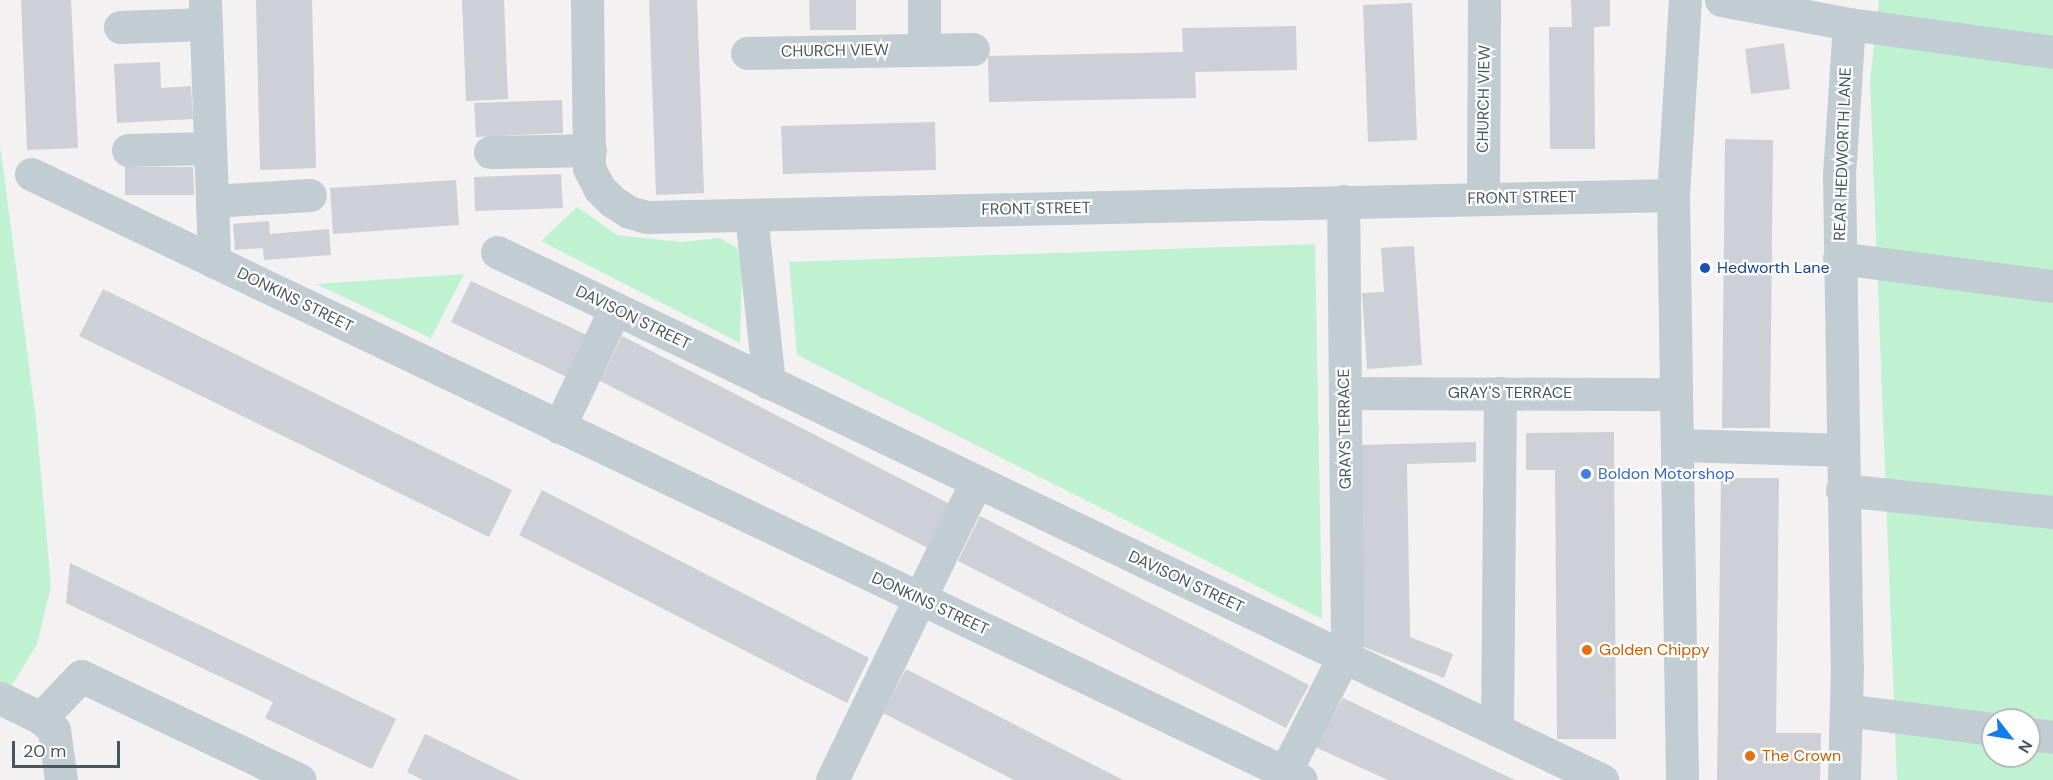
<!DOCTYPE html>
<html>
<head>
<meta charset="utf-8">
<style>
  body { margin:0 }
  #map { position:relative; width:2053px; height:780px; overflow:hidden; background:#f3f1f1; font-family:"DM Sans",sans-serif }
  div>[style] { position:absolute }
  .green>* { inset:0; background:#bff2d0 }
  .building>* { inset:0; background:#cdd0d6 }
  .minor>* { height:33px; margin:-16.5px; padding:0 16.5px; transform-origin:16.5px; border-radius:16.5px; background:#c1ccd3 }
  .dots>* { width:16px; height:16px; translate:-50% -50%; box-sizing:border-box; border:3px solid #fff; border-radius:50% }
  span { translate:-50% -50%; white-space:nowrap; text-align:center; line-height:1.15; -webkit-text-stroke:4.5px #fff; paint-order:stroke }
  .street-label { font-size:16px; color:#485660 }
  .transit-label { font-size:16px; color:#164399 }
  .left { translate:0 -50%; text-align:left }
  .shop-label { font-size:16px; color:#366cbe }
  .food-label { font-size:16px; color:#c56008 }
  .north { position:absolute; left:1981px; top:708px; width:60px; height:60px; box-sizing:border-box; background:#fff; border:2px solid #b6bbbf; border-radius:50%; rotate:121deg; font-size:16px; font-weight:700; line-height:24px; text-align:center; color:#485660 }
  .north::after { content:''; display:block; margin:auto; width:21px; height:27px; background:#127ded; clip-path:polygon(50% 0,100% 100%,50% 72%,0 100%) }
  .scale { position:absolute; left:12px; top:741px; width:108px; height:27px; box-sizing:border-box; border:3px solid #485660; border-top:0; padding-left:8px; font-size:18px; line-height:21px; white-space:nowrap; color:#485660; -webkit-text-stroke:4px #fff; paint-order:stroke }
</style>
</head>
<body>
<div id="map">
  <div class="green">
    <div style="clip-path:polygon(evenodd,1879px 0,2053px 0,2053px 780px,1897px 780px,1870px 81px,1879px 0,1993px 720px,2029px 720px,2029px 756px,1993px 756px,1993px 720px)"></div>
    <div style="clip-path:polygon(0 145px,36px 419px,51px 586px,37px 644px,10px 688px,0 683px)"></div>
    <div style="clip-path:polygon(577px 207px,617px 235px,681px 242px,720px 238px,737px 248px,742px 265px,740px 343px,541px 241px)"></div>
    <div style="clip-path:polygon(1315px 244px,1322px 619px,797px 355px,789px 262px)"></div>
    <div style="clip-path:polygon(464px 274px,431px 338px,316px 284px)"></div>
  </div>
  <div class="building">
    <div style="clip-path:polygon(21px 0,71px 0,78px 148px,27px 150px)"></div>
    <div style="clip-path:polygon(256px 0,312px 0,316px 168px,260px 170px)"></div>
    <div style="clip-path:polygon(462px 0,504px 0,508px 99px,466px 101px)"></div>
    <div style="clip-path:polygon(649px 0,697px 0,704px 193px,656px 195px)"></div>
    <div style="clip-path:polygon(809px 0,856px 0,856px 30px,810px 30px)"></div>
    <div style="clip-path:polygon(1571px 0,1610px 0,1610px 26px,1594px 27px,1595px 149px,1550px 149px,1549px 27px,1572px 27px)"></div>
    <div style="clip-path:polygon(1412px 3px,1417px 140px,1368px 142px,1363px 5px)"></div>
    <div style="clip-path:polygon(1296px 26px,1297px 70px,1195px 72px,1196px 98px,989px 102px,988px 56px,1183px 52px,1182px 28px)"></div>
    <div style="clip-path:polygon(1784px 43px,1790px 89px,1751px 94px,1745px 49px)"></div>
    <div style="clip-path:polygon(160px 62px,161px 88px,191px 86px,193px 119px,117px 123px,114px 64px)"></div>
    <div style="clip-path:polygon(562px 100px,563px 133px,476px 137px,474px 103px)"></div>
    <div style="clip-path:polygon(935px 122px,936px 170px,783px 174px,781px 126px)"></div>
    <div style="clip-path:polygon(1725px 139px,1773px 140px,1770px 428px,1722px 428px)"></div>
    <div style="clip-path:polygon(125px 167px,193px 167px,194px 195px,125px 195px)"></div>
    <div style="clip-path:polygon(561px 174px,563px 208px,475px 211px,474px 177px)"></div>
    <div style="clip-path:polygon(456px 180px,459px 225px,333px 234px,330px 188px)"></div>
    <div style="clip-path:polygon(269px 221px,270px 234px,329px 229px,331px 255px,264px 260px,263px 248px,235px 250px,233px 224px)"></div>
    <div style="clip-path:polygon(1414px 246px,1422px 365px,1367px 369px,1362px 293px,1384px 292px,1381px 248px)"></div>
    <div style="clip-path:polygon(471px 281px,587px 335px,567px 377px,451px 322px)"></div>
    <div style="clip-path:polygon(103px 289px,512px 490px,489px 537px,79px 336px)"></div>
    <div style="clip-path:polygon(622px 336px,950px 504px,928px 548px,600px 381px)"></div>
    <div style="clip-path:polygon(1614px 432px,1616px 739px,1557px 739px,1555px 470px,1526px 470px,1526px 433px)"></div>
    <div style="clip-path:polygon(1476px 442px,1476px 462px,1407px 464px,1410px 637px,1453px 654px,1444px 678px,1361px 646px,1358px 445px)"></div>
    <div style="clip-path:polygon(1721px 478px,1779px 478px,1776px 733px,1821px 733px,1820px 780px,1717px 780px)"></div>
    <div style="clip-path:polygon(542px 490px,869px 658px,847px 703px,519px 535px)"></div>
    <div style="clip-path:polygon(980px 516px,1309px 685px,1286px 728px,958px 561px)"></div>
    <div style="clip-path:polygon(70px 563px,396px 719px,372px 769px,265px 718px,273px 702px,66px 603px)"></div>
    <div style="clip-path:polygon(906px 669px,1123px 780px,1014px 780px,883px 713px)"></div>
    <div style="clip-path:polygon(1343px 698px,1515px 780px,1388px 780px,1315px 747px)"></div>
    <div style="clip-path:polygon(425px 734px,520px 780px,423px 780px,407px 772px)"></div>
  </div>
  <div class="minor">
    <div style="left:205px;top:0;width:262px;rotate:88deg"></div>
    <div style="left:587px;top:0;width:168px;rotate:89.3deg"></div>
    <div style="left:589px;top:168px;width:22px;rotate:63deg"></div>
    <div style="left:599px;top:188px;width:18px;rotate:45deg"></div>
    <div style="left:612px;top:201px;width:20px;rotate:33deg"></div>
    <div style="left:629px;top:212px;width:19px;rotate:16deg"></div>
    <div style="left:647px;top:217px;width:1026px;rotate:-1.23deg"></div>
    <div style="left:924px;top:0;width:50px;rotate:90deg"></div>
    <div style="left:1721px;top:0;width:130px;rotate:10.6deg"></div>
    <div style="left:1849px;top:24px;width:150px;rotate:93.8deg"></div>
    <div style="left:1839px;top:174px;width:492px;rotate:89.1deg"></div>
    <div style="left:1847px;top:666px;width:114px;rotate:91.5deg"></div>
    <div style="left:1849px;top:24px;width:206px;rotate:7.8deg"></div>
    <div style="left:120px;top:27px;width:86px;rotate:-2deg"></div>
    <div style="left:747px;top:53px;width:226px;rotate:-1deg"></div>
    <div style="left:128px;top:150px;width:82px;rotate:-1.4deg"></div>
    <div style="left:490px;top:152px;width:100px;rotate:-1.1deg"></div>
    <div style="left:31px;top:174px;width:1407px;rotate:25.51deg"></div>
    <div style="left:1483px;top:199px;width:199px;rotate:-89.7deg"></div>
    <div style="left:212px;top:201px;width:98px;rotate:-3.5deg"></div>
    <div style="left:751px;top:215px;width:169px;rotate:83.9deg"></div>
    <div style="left:497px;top:252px;width:1225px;rotate:25.54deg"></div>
    <div style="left:1839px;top:258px;width:216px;rotate:7.5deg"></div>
    <div style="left:1345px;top:393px;width:331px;rotate:0.2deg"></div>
    <div style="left:559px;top:427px;width:131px;rotate:-64.6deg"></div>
    <div style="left:1677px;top:445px;width:164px;rotate:1.7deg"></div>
    <div style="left:1842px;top:490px;width:212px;rotate:6deg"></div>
    <div style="left:0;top:698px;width:46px;rotate:26deg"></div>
    <div style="left:41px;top:718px;width:18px;rotate:43deg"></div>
    <div style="left:54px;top:730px;width:50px;rotate:82deg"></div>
    <div style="left:1846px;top:710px;width:148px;rotate:7.4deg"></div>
    <div style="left:41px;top:718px;width:58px;rotate:-46.4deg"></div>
    <div style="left:81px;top:676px;width:242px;rotate:25.4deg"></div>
    <div style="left:1497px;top:730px;width:337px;rotate:-89.5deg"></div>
    <div style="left:2029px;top:734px;width:24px;rotate:7deg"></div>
    <div style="left:832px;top:780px;width:331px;rotate:-64.2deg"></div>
    <div style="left:1281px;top:780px;width:139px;rotate:-63.1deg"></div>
    <div style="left:1344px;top:656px;width:15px;rotate:-79deg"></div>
    <div style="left:1347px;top:641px;width:440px;rotate:-90.5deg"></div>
    <div style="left:1682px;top:780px;width:585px;rotate:-90.88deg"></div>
    <div style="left:1673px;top:195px;width:195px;rotate:-86.5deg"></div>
  </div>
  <div class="dots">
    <div style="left:1705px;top:268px;background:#1a4fb4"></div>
    <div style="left:1586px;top:474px;background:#3f7fe0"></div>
    <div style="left:1587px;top:650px;background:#e8710a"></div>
    <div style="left:1750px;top:756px;background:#e8710a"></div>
  </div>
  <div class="street-label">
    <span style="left:835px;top:51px;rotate:-1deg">CHURCH VIEW</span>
    <span style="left:1484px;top:99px;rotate:-89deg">CHURCH VIEW</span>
    <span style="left:1843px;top:154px;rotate:-88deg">REAR HEDWORTH LANE</span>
    <span style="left:1522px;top:198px;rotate:-1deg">FRONT STREET</span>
    <span style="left:1036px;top:209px;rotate:-1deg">FRONT STREET</span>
    <span style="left:295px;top:300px;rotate:26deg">DONKINS STREET</span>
    <span style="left:633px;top:318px;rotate:26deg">DAVISON STREET</span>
    <span style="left:1510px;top:393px">GRAY'S TERRACE</span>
    <span style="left:1345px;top:429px;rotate:-91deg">GRAYS TERRACE</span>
    <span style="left:1186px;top:582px;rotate:25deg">DAVISON STREET</span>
    <span style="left:930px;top:604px;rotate:25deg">DONKINS STREET</span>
  </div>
  <div class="transit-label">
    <span class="left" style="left:1717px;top:268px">Hedworth Lane</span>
  </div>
  <div class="shop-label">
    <span class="left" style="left:1598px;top:474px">Boldon Motorshop</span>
  </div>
  <div class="food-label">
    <span class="left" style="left:1599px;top:650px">Golden Chippy</span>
    <span class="left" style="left:1762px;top:756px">The Crown</span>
  </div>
  <div class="north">N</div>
  <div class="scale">20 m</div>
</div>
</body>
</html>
